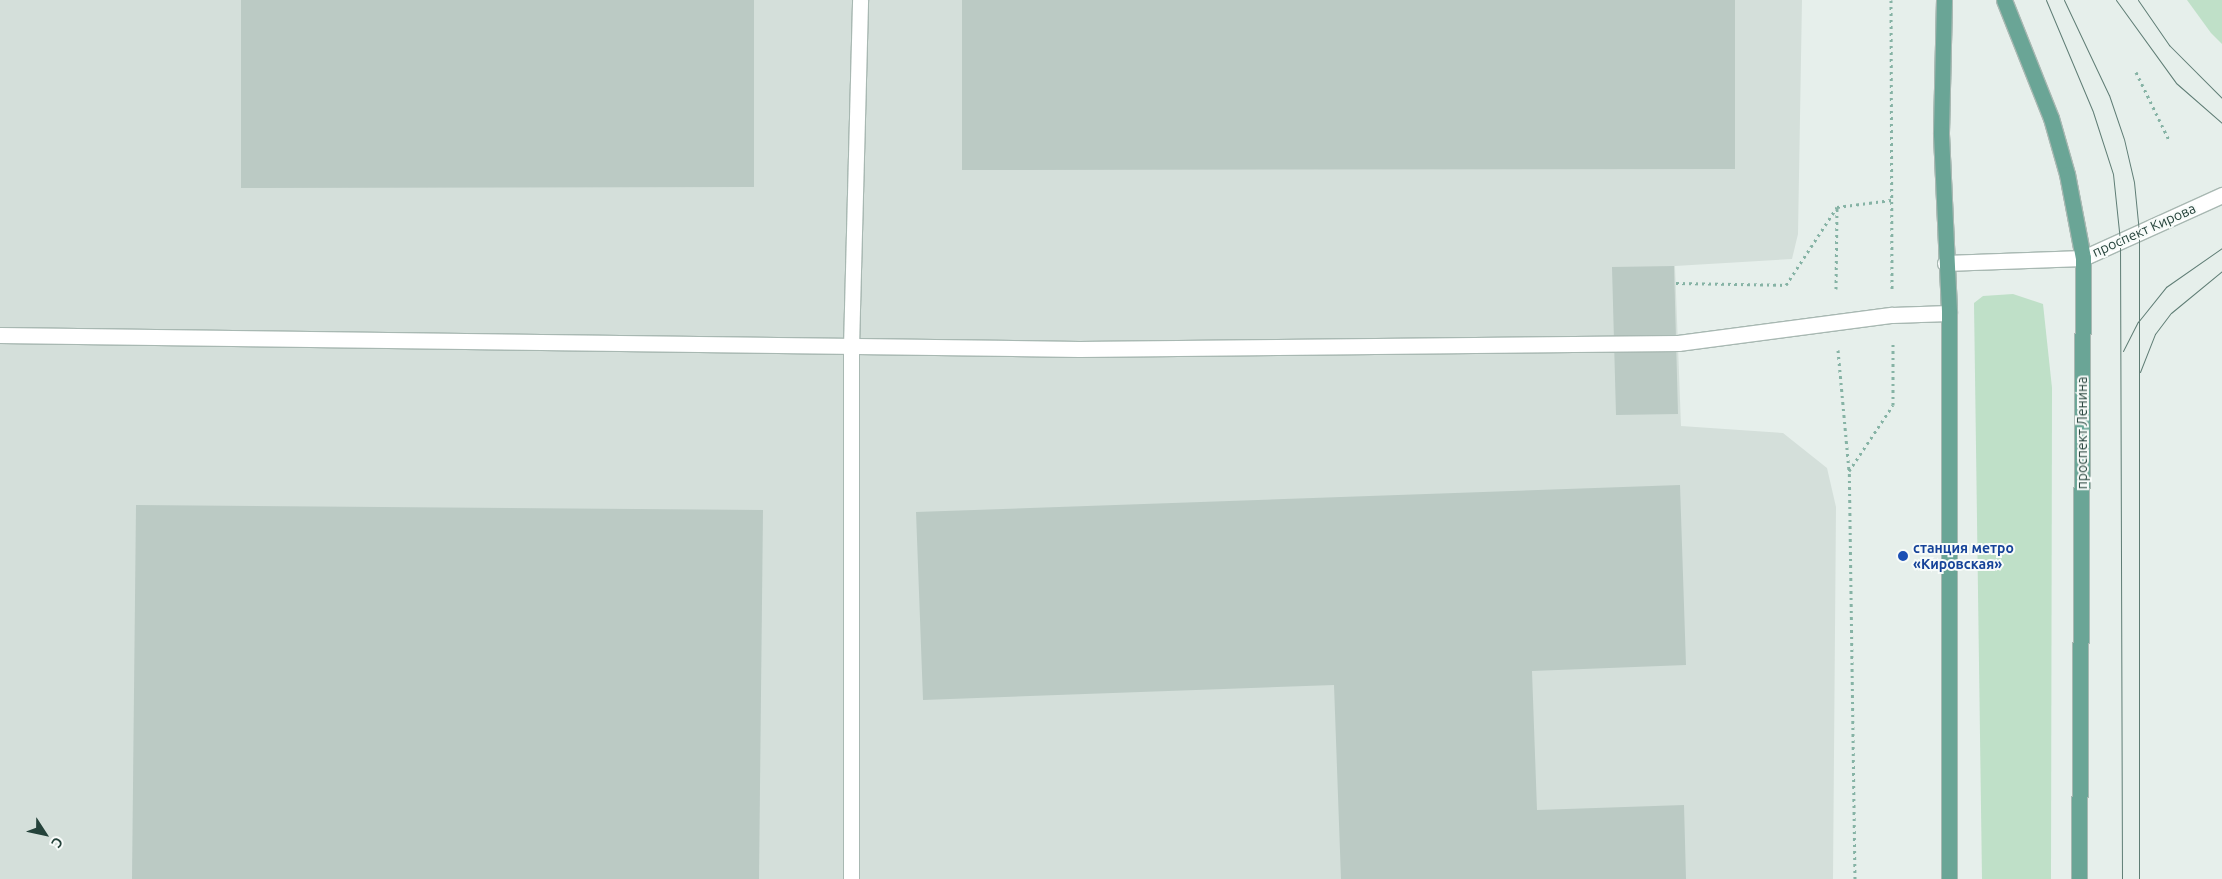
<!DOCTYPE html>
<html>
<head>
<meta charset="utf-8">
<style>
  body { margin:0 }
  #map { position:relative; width:2222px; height:879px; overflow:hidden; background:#e6efeb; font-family:Ubuntu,sans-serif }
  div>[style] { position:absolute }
  .built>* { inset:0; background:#d4dfda }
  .green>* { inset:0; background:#bfe0c8 }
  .building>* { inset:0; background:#bbcac4 }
  .path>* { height:3px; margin-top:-1.5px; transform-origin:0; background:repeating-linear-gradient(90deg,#86b3a5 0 2.5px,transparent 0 6.5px) }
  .roads { filter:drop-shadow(1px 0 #a8b8b2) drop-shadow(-1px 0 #a8b8b2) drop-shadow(0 1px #a8b8b2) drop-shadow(0 -1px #a8b8b2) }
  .lane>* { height:15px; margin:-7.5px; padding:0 7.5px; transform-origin:7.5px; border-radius:7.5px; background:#fff }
  .street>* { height:15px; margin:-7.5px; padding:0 7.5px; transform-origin:7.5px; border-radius:7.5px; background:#fff }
  .secondary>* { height:15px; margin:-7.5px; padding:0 7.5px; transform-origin:7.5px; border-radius:7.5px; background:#fff }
  .primary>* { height:15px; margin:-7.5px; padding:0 7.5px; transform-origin:7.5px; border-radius:7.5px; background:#6aa596 }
  .tram>* { height:1px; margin:-0.5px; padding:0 0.5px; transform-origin:0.5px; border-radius:0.5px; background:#5f7d75 }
  .dots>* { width:14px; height:14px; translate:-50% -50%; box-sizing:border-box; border:2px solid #f7fbf9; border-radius:50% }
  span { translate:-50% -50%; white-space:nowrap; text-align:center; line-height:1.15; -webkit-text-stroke:4px #f7fbf9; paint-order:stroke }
  .street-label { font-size:14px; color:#24423a }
  .transit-label { font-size:14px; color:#164399; font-weight:700 }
  .left { translate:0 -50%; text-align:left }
  .north { position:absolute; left:20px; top:809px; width:50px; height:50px; -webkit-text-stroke:4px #f7fbf9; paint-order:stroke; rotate:125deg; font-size:14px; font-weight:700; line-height:20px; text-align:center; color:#24423a }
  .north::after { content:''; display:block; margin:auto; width:18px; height:22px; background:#24423a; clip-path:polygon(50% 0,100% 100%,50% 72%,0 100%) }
</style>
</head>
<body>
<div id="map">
  <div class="built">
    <div style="clip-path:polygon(0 0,1802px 0,1798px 234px,1792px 259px,1675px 266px,1681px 426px,1783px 433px,1827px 468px,1836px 507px,1833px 879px,0 879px)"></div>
  </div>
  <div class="green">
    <div style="clip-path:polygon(2187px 0,2222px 0,2222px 44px,2211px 33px)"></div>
    <div style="clip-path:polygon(2013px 294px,2043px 304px,2052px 388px,2051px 879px,1982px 879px,1974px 303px,1983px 296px)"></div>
  </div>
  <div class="building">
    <div style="clip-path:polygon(241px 0,754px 0,754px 187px,241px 188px)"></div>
    <div style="clip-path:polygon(962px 0,1735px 0,1735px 169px,962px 170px)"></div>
    <div style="clip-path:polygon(1674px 266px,1678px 414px,1616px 415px,1612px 267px)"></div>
    <div style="clip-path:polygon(1680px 485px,1686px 665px,1532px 671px,1537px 810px,1684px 805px,1686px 879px,1341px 879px,1334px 685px,923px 700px,916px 512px)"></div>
    <div style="clip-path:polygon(136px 505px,763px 510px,759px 879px,132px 879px)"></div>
  </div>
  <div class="path">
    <div style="left:1891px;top:0;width:289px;rotate:89.8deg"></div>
    <div style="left:2136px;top:72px;width:76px;rotate:64.1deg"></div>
    <div style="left:1676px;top:283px;width:110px;rotate:1deg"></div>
    <div style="left:1786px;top:285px;width:93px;rotate:-56.8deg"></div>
    <div style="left:1837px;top:207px;width:55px;rotate:-7.3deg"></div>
    <div style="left:1836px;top:289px;width:82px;rotate:-89.3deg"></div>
    <div style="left:1838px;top:350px;width:121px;rotate:84.8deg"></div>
    <div style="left:1855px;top:879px;width:408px;rotate:-90.8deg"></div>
    <div style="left:1849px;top:471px;width:79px;rotate:-56.3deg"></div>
    <div style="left:1893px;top:405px;width:62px;rotate:-90deg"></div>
  </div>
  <div class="roads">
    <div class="lane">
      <div style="left:1678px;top:343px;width:216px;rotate:-7.5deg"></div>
      <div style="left:1892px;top:315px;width:57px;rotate:-2deg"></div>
      <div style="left:851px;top:347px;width:347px;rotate:-88.5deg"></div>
    </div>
    <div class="street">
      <div style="left:0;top:335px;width:1079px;rotate:0.74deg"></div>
      <div style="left:1079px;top:349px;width:599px;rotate:-0.57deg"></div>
      <div style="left:851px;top:347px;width:532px;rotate:90deg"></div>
    </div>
    <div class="secondary">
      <div style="left:1945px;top:263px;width:138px;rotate:-2.1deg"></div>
      <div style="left:2083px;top:258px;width:153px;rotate:-24.4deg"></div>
    </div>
    <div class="primary">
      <div style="left:1944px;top:0;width:134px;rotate:91.3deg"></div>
      <div style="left:1941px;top:134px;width:179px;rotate:87.4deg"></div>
      <div style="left:1949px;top:313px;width:566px;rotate:90deg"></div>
      <div style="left:2004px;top:0;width:127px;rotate:68.3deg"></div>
      <div style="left:2051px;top:118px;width:58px;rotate:74.1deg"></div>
      <div style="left:2067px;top:174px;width:86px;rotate:79.2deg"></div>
      <div style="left:2083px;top:258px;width:621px;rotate:90.37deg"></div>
    </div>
  </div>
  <div class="tram">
    <div style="left:2046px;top:0;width:121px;rotate:67.2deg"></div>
    <div style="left:2093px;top:112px;width:65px;rotate:72.1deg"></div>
    <div style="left:2113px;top:174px;width:67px;rotate:84deg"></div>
    <div style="left:2120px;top:241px;width:638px;rotate:89.82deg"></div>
    <div style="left:2064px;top:0;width:105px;rotate:64.7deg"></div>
    <div style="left:2109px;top:95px;width:46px;rotate:71.2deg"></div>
    <div style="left:2124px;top:139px;width:44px;rotate:76.9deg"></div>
    <div style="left:2134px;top:182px;width:50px;rotate:84.3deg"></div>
    <div style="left:2139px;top:232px;width:647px;rotate:90deg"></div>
    <div style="left:2116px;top:0;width:102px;rotate:54.1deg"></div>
    <div style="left:2176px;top:83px;width:61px;rotate:41deg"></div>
    <div style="left:2138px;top:0;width:55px;rotate:55.4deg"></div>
    <div style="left:2169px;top:45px;width:75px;rotate:45deg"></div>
    <div style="left:2123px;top:351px;width:33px;rotate:-63deg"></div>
    <div style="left:2138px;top:322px;width:45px;rotate:-51.3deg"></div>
    <div style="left:2166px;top:287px;width:68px;rotate:-34.9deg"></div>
    <div style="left:2140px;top:372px;width:41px;rotate:-68.5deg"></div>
    <div style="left:2155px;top:334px;width:26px;rotate:-53deg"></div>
    <div style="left:2171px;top:313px;width:66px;rotate:-39.5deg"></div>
  </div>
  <div class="dots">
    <div style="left:1903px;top:556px;background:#1a4fb4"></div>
  </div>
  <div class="street-label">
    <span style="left:2144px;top:230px;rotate:-24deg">проспект Кирова</span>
    <span style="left:2082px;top:433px;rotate:-90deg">проспект Ленина</span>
  </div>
  <div class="transit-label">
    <span class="left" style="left:1913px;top:556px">станция метро<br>«Кировская»</span>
  </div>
  <div class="north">С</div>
</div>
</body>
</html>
